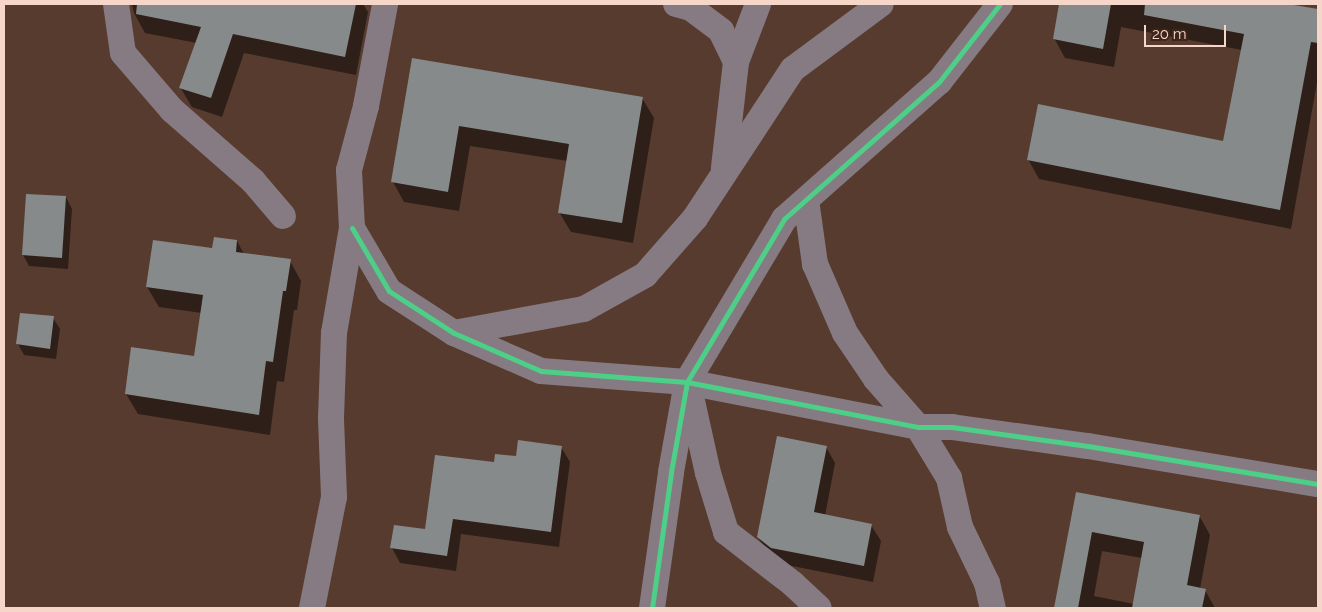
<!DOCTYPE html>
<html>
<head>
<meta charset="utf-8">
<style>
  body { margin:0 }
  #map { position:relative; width:1322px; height:612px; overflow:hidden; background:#573b2e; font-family:Raleway,sans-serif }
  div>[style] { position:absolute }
  .shadow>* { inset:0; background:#0007 }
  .building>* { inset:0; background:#878a8a }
  .minor>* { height:26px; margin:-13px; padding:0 13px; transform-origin:13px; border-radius:13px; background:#867b83 }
  .cycleway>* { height:5px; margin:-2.5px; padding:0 2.5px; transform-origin:2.5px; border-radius:2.5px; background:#4dcf88 }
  span { translate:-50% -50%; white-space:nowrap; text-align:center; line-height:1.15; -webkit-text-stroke:5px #3d251a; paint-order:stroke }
  .frame { position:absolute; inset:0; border:5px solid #f6d6c8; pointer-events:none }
  .scale { position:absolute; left:1144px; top:25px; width:82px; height:22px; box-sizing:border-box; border:2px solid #f6d6c8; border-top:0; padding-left:6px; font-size:15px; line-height:18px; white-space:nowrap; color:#f6d6c8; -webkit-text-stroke:4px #3d251a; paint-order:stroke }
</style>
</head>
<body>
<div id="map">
  <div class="shadow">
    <div style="clip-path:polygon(132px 4px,363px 4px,368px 12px,356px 75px,244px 53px,222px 117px,192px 107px,180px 87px,197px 43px,145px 33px,134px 13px)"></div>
    <div style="clip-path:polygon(1060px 4px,1282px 4px,1318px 11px,1318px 77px,1291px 229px,1039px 179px,1028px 159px,1224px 142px,1242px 50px,1121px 27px,1114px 67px,1065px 58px,1054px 38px)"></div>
    <div style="clip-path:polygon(413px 60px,642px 98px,654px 118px,633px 243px,571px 232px,559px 212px,568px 161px,470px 146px,459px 211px,404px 202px,393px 182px)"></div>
    <div style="clip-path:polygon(66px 197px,72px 209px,68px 269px,29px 266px,23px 255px)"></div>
    <div style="clip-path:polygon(237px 241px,244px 254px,290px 261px,301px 281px,297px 310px,294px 310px,284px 382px,277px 381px,270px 435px,138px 414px,126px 394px,195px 357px,202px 313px,159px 307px,147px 287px,213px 250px)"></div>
    <div style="clip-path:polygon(53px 318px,60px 329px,56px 359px,24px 355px,18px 344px)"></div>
    <div style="clip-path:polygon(561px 447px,570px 462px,559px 547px,461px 534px,456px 571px,400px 563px,392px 548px,426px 531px,495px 464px)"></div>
    <div style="clip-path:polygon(826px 447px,835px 463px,825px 516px,871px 525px,881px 541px,873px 582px,782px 564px,768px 553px,758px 537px)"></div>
    <div style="clip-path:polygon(evenodd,1077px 493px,1200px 517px,1210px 535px,1200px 589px,1205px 590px,1215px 608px,1056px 608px,1077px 493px,1102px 551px,1142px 558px,1134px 604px,1094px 596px,1102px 551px)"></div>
  </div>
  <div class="building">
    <div style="clip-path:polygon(137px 4px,356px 4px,345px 57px,233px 34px,211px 98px,179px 88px,201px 27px,136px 14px)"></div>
    <div style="clip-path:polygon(1059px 4px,1111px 4px,1103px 49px,1053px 39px)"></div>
    <div style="clip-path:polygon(1145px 4px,1288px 4px,1318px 9px,1318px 43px,1311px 42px,1280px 210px,1027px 160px,1038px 104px,1223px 141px,1244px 34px,1144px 15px)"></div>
    <div style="clip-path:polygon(412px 58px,643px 97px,622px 223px,558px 213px,569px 144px,459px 126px,448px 192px,391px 182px)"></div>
    <div style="clip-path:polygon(26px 194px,66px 196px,62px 258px,22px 255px)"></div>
    <div style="clip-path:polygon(214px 237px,237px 240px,236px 252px,291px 259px,286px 291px,283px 291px,273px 362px,266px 361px,259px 415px,125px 394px,131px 347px,194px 356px,203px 295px,146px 287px,153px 240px,212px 248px)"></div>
    <div style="clip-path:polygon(20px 313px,54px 316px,50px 349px,16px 344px)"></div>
    <div style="clip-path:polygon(777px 436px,827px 446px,814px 512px,872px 524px,864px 566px,771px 548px,757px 537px)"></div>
    <div style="clip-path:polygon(518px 440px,562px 446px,551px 532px,453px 519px,447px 556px,390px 548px,394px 525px,425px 529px,435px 455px,494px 462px,495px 454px,516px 456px)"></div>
    <div style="clip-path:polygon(1076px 492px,1200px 515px,1187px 585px,1206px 589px,1202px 608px,1132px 608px,1144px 542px,1092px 532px,1078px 608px,1054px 608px)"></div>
  </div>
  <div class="minor">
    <div style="left:116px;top:4px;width:49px;rotate:81.9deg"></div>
    <div style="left:123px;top:53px;width:75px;rotate:49.3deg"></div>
    <div style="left:172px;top:110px;width:108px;rotate:41.2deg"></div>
    <div style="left:253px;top:181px;width:46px;rotate:49.4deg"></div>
    <div style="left:676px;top:4px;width:16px;rotate:15deg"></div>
    <div style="left:691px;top:8px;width:38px;rotate:37deg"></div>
    <div style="left:721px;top:31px;width:34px;rotate:64deg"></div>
    <div style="left:736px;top:62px;width:107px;rotate:96.5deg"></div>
    <div style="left:736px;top:62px;width:62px;rotate:-69.2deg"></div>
    <div style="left:806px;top:200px;width:65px;rotate:82deg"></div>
    <div style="left:815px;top:264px;width:75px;rotate:66.5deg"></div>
    <div style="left:845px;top:333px;width:55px;rotate:56deg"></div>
    <div style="left:876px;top:379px;width:64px;rotate:48.8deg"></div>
    <div style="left:918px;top:427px;width:60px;rotate:58.7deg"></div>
    <div style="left:949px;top:478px;width:50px;rotate:77.3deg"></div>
    <div style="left:960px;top:527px;width:62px;rotate:64.3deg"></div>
    <div style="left:987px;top:583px;width:26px;rotate:77deg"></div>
    <div style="left:352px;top:228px;width:73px;rotate:59.6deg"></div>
    <div style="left:389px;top:291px;width:77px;rotate:32.9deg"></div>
    <div style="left:454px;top:333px;width:95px;rotate:23.6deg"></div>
    <div style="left:541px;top:371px;width:146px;rotate:4.3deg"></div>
    <div style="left:687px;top:382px;width:235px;rotate:11deg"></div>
    <div style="left:918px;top:427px;width:34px"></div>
    <div style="left:952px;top:427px;width:137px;rotate:8deg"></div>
    <div style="left:1088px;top:446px;width:233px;rotate:9.4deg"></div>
    <div style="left:454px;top:333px;width:132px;rotate:-10.5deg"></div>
    <div style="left:584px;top:309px;width:70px;rotate:-29.1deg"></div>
    <div style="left:645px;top:275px;width:76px;rotate:-48.7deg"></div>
    <div style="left:695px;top:218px;width:178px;rotate:-56.7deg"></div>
    <div style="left:793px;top:69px;width:109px;rotate:-36.5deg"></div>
    <div style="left:690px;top:392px;width:83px;rotate:77.5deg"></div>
    <div style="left:708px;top:473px;width:62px;rotate:73deg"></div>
    <div style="left:726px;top:532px;width:85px;rotate:37.8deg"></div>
    <div style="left:793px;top:584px;width:35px;rotate:43deg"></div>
    <div style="left:312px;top:608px;width:113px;rotate:-78.8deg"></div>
    <div style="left:334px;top:497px;width:79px;rotate:-92.2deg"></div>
    <div style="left:331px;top:418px;width:85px;rotate:-88deg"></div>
    <div style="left:334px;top:333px;width:107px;rotate:-80.3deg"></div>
    <div style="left:352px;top:228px;width:58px;rotate:-93deg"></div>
    <div style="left:349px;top:170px;width:66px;rotate:-75.1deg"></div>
    <div style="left:366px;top:106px;width:104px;rotate:-79.4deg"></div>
    <div style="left:652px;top:608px;width:137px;rotate:-82deg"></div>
    <div style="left:671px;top:472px;width:91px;rotate:-79.9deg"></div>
    <div style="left:687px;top:382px;width:190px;rotate:-59.2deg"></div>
    <div style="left:784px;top:219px;width:207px;rotate:-41.5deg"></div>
    <div style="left:939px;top:82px;width:99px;rotate:-52deg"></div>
  </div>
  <div class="cycleway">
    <div style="left:352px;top:228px;width:73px;rotate:59.6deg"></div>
    <div style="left:389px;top:291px;width:77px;rotate:32.9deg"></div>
    <div style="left:454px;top:333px;width:95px;rotate:23.6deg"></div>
    <div style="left:541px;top:371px;width:146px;rotate:4.3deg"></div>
    <div style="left:687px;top:382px;width:235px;rotate:11deg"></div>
    <div style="left:918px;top:427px;width:34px"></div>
    <div style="left:952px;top:427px;width:137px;rotate:8deg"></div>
    <div style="left:1088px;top:446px;width:233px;rotate:9.4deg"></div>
    <div style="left:652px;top:608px;width:137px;rotate:-82deg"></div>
    <div style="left:671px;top:472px;width:91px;rotate:-79.9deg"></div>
    <div style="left:687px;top:382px;width:190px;rotate:-59.2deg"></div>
    <div style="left:784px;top:219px;width:207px;rotate:-41.5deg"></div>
    <div style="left:939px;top:82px;width:99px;rotate:-52deg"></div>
  </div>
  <div class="frame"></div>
  <div class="scale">20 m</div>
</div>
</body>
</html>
